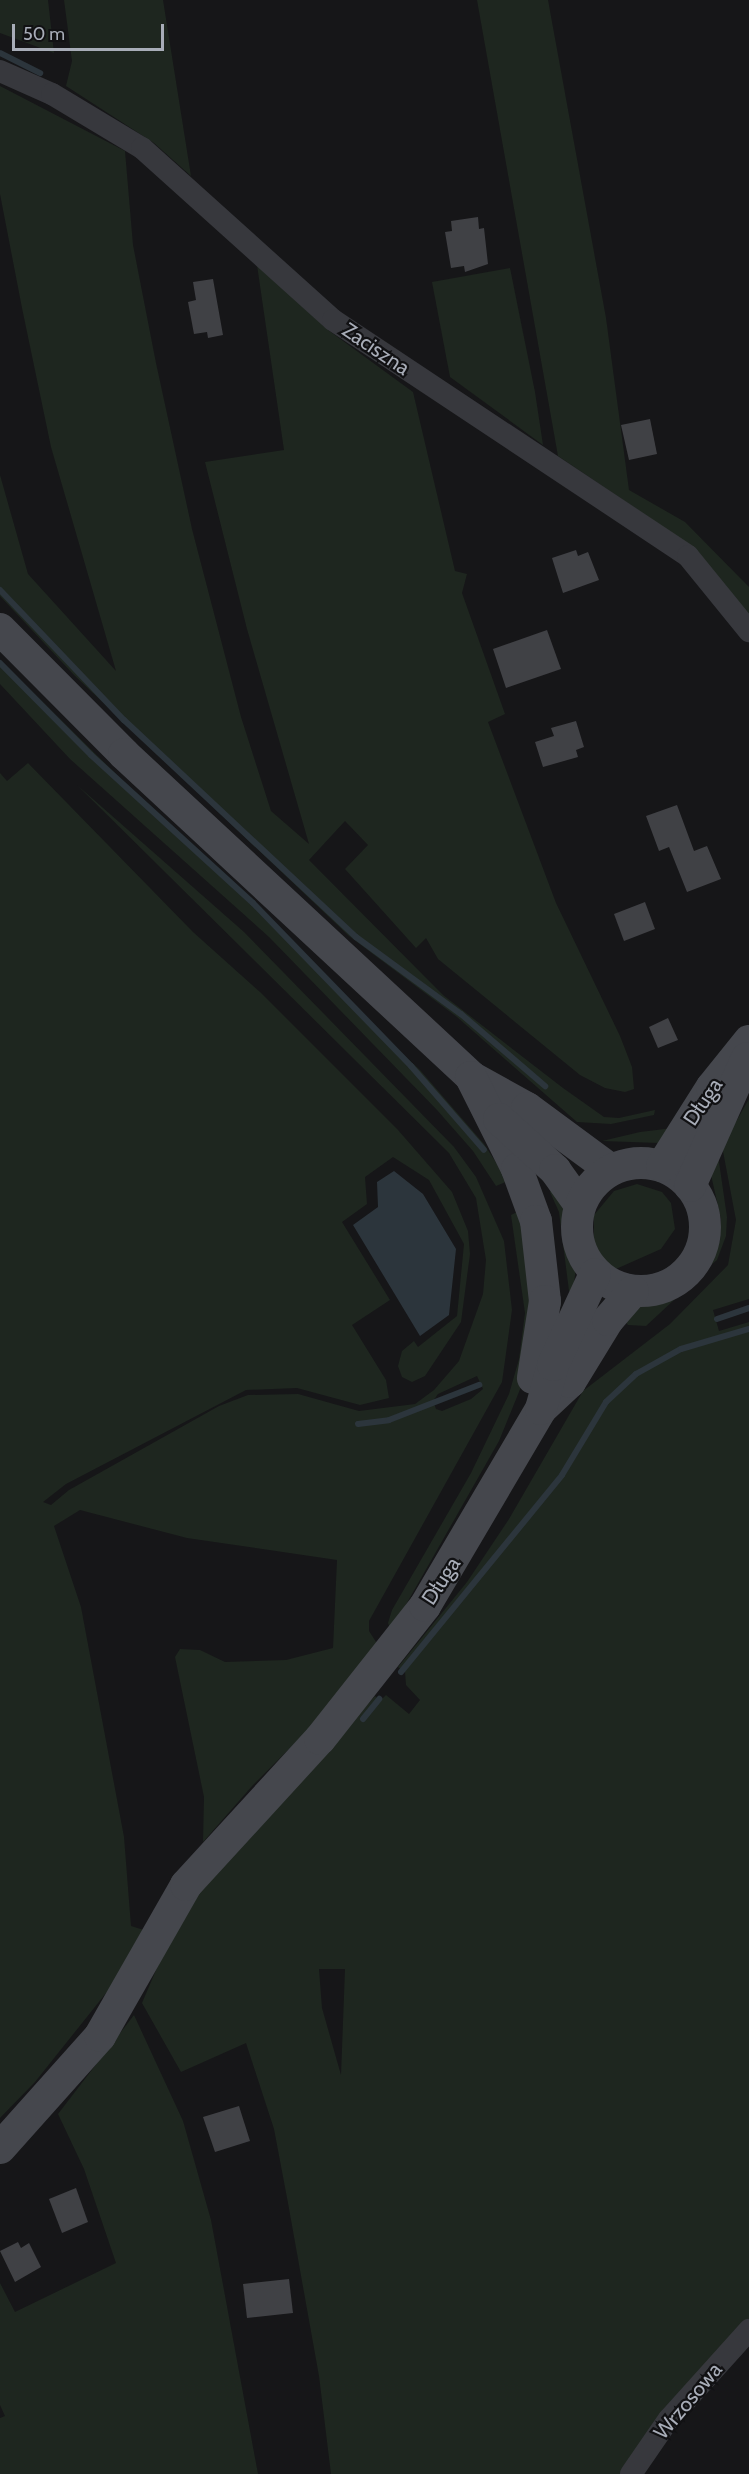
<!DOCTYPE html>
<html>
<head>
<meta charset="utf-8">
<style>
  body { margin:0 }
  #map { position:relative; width:749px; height:2474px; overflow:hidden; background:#161618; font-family:Cabin,sans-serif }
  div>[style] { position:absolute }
  .green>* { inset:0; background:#1e261f }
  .water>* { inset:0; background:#2c353c }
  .stream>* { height:6px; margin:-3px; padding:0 3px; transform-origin:3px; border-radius:3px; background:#2c353c }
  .building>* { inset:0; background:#404145 }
  .street>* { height:22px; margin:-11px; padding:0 11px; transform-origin:11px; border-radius:11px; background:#37383d }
  .secondary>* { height:32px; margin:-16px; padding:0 16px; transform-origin:16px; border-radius:16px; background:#45474d }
  .secondary>.ring { margin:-16px; padding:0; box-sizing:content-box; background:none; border:32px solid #45474d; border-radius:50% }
  span { translate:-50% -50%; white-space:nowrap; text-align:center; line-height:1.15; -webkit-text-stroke:4.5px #111113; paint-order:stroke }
  .street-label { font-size:21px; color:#a8adb8 }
  .scale { position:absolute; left:12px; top:24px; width:152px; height:27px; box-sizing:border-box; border:3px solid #a8adb8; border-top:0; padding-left:8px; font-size:18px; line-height:21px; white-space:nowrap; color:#a8adb8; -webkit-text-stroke:4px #111113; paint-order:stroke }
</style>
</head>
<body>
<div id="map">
  <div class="green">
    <div style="clip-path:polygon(0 0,48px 0,54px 53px,0 33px)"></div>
    <div style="clip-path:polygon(64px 0,163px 0,191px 176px,154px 143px,66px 86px,72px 61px)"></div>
    <div style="clip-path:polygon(477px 0,548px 0,606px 318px,629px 490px,685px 522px,749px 587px,749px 615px,650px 518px,558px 456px)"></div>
    <div style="clip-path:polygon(0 86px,125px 151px,133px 245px,156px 363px,192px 529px,241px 717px,271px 811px,309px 844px,247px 629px,205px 462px,284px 450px,257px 265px,328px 330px,413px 392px,455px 571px,467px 574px,462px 593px,505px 714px,488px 722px,556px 903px,620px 1036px,632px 1067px,634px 1089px,625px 1092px,605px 1088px,580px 1075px,438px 959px,426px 938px,416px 948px,345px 869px,368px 845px,345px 821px,309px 860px,443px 995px,563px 1088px,604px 1117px,619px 1118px,655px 1110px,654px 1115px,611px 1124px,577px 1122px,457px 1017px,349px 936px,74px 675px,0 596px,0 475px,28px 574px,116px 671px,51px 447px,22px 308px,0 194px)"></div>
    <div style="clip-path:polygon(510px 268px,535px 392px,543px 445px,450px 377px,432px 282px)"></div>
    <div style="clip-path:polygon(0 660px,118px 776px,253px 900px,359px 1013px,420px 1070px,484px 1144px,508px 1181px,496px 1186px,473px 1151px,437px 1110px,269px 937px,70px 759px,0 684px)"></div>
    <div style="clip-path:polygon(evenodd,28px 763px,193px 932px,260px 992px,398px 1130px,452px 1192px,468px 1231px,470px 1254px,461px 1322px,425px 1376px,412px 1382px,402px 1377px,398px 1366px,402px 1351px,414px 1341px,418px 1347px,457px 1316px,464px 1244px,429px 1180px,393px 1157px,365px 1177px,367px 1204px,342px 1222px,390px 1300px,352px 1325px,386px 1380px,389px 1398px,360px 1405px,297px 1388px,246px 1390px,66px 1484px,43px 1502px,51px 1505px,69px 1490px,219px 1406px,248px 1395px,298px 1394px,359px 1411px,415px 1404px,434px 1390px,459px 1361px,483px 1294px,486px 1260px,476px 1198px,449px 1153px,77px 785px,244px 932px,454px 1147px,476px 1177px,504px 1241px,512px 1310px,502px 1382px,369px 1621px,369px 1631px,378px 1645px,330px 1708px,253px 1785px,203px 1842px,204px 1797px,175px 1657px,180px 1649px,200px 1650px,225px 1662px,286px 1660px,333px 1648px,337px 1560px,187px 1538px,80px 1510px,54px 1526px,81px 1607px,124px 1837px,131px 1926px,147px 1931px,126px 1968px,35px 2082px,0 2118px,0 773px,7px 781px,28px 763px,477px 1376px,483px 1389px,471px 1399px,442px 1411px,436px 1409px,433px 1401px,438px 1394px,477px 1376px)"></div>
    <div style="clip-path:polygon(evenodd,749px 1099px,749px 1299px,713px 1310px,719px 1331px,749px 1322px,749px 2318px,621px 2474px,331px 2474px,319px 2376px,288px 2203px,274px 2129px,246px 2043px,181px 2072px,142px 2003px,174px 1928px,191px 1901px,375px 1696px,380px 1701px,386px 1695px,409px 1714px,420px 1700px,406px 1685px,405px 1672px,398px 1667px,467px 1582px,509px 1519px,583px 1391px,670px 1324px,728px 1265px,736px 1220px,722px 1146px,749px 1099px,319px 1969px,345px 1969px,341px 2075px,322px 2008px,319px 1969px)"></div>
    <div style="clip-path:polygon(673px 1128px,659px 1143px,602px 1141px,640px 1132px)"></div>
    <div style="clip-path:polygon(718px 1155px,727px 1217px,726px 1236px,717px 1260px,704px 1271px,720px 1241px,721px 1219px,711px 1175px)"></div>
    <div style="clip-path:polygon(637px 1184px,662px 1192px,671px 1203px,675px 1229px,661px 1249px,616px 1269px,608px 1265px,594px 1246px,594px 1215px,614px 1191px)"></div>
    <div style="clip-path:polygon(556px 1186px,564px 1198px,568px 1248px,576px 1265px,573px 1294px,569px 1291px,559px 1212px,550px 1192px)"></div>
    <div style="clip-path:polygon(525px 1208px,534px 1268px,523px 1382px,499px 1441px,391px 1631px,388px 1623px,392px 1610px,471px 1473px,509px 1394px,519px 1359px,525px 1313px,511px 1215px)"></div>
    <div style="clip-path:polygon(688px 1287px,646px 1326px,628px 1325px,624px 1320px,638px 1307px)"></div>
    <div style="clip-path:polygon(134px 2015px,183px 2121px,211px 2220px,258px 2474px,0 2474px,0 2418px,5px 2416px,0 2405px,0 2283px,15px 2312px,116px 2263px,84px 2169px,58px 2114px)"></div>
  </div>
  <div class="water">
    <div style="clip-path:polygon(394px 1171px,423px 1194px,456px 1249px,449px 1315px,420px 1336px,353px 1225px,378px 1207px,377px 1182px)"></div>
  </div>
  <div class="stream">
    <div style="left:0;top:53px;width:45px;rotate:26.6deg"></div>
    <div style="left:0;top:590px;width:180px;rotate:46.4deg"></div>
    <div style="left:124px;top:720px;width:318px;rotate:43.1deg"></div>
    <div style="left:356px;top:937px;width:130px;rotate:36.3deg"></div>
    <div style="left:461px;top:1014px;width:111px;rotate:40.6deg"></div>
    <div style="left:0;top:663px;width:129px;rotate:45.3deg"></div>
    <div style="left:91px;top:755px;width:219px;rotate:42.4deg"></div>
    <div style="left:253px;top:903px;width:227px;rotate:45.9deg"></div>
    <div style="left:411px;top:1066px;width:111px;rotate:49deg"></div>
    <div style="left:717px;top:1319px;width:34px;rotate:-19deg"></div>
    <div style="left:358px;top:1424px;width:31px;rotate:-7deg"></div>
    <div style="left:389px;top:1420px;width:97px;rotate:-21.3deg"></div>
    <div style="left:401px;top:1672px;width:254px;rotate:-50.7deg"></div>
    <div style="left:562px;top:1475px;width:85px;rotate:-58.9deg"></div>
    <div style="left:606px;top:1402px;width:41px;rotate:-43deg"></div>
    <div style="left:636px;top:1374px;width:51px;rotate:-29.1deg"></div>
    <div style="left:681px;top:1349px;width:71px;rotate:-16.4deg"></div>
    <div style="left:363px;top:1719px;width:26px;rotate:-51deg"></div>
  </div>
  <div class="building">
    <div style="clip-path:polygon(478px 217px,479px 229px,484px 228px,488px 264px,465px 272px,464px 266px,451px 268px,445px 232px,452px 231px,451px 221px)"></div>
    <div style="clip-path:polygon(213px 279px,223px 335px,208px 338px,207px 332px,194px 334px,188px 302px,196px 300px,193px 282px)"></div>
    <div style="clip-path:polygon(650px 419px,657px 454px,629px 460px,621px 425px)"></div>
    <div style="clip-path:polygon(576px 550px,578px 556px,588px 552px,599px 580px,563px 593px,552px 558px)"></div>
    <div style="clip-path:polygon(547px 630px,561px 669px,506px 688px,493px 649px)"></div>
    <div style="clip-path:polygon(576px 721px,584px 747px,576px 750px,578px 757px,543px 767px,535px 742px,554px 736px,551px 728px)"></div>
    <div style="clip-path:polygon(677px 805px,694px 851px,707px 846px,721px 879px,687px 892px,669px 847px,659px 851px,646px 816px)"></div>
    <div style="clip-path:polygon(645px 902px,655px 929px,624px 941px,614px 914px)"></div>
    <div style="clip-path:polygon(668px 1018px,678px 1040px,658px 1048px,649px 1027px)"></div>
    <div style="clip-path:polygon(239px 2106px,250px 2141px,215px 2152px,203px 2117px)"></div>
    <div style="clip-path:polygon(76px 2188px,88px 2222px,62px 2233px,49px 2199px)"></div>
    <div style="clip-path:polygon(18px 2242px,21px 2248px,29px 2243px,41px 2267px,15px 2282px,0 2251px)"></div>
    <div style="clip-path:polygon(289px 2279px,293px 2313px,247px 2318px,243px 2284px)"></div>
  </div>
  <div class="street">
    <div style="left:0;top:71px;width:57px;rotate:23.9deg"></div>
    <div style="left:52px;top:94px;width:105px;rotate:31deg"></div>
    <div style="left:142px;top:148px;width:257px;rotate:42deg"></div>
    <div style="left:333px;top:320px;width:426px;rotate:33.6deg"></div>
    <div style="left:688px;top:556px;width:97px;rotate:50.9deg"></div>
    <div style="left:631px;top:2474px;width:67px;rotate:-55.4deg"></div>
    <div style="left:669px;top:2419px;width:120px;rotate:-48deg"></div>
  </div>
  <div class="secondary">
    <div style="left:0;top:629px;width:176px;rotate:45.2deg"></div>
    <div style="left:124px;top:754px;width:474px;rotate:42.9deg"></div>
    <div style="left:471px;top:1077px;width:64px;rotate:29deg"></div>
    <div style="left:527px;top:1108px;width:104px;rotate:36.4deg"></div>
    <div style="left:471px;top:1077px;width:103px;rotate:63.4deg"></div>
    <div style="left:517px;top:1169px;width:55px;rotate:69.9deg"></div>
    <div style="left:536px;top:1221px;width:81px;rotate:83.6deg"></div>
    <div style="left:545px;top:1301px;width:78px;rotate:98.9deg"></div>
    <div style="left:499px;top:1119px;width:76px;rotate:42.3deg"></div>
    <div style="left:555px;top:1170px;width:43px;rotate:54.5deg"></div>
    <div class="ring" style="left:577px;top:1163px;width:96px;height:96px"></div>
    <div style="left:662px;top:1166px;width:93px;rotate:-57.7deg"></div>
    <div style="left:712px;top:1087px;width:59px;rotate:-51.2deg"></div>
    <div style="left:690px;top:1186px;width:140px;rotate:-66deg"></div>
    <div style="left:542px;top:1408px;width:38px;rotate:-43deg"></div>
    <div style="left:570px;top:1382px;width:73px;rotate:-58.5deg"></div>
    <div style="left:608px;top:1320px;width:38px;rotate:-49deg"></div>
    <div style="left:0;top:2148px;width:150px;rotate:-48.2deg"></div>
    <div style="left:100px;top:2036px;width:174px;rotate:-60.3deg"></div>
    <div style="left:186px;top:1885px;width:198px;rotate:-47.5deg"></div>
    <div style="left:320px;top:1739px;width:169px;rotate:-51.7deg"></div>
    <div style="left:425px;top:1606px;width:229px;rotate:-59.5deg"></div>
    <div style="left:541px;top:1409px;width:46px;rotate:-74.7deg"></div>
    <div style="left:553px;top:1365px;width:100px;rotate:-65.2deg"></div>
  </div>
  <div class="street-label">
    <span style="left:376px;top:349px;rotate:34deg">Zaciszna</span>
    <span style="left:703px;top:1102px;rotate:-56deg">Długa</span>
    <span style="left:441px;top:1581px;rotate:-57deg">Długa</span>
    <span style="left:688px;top:2401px;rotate:-50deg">Wrzosowa</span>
  </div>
  <div class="scale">50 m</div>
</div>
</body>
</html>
